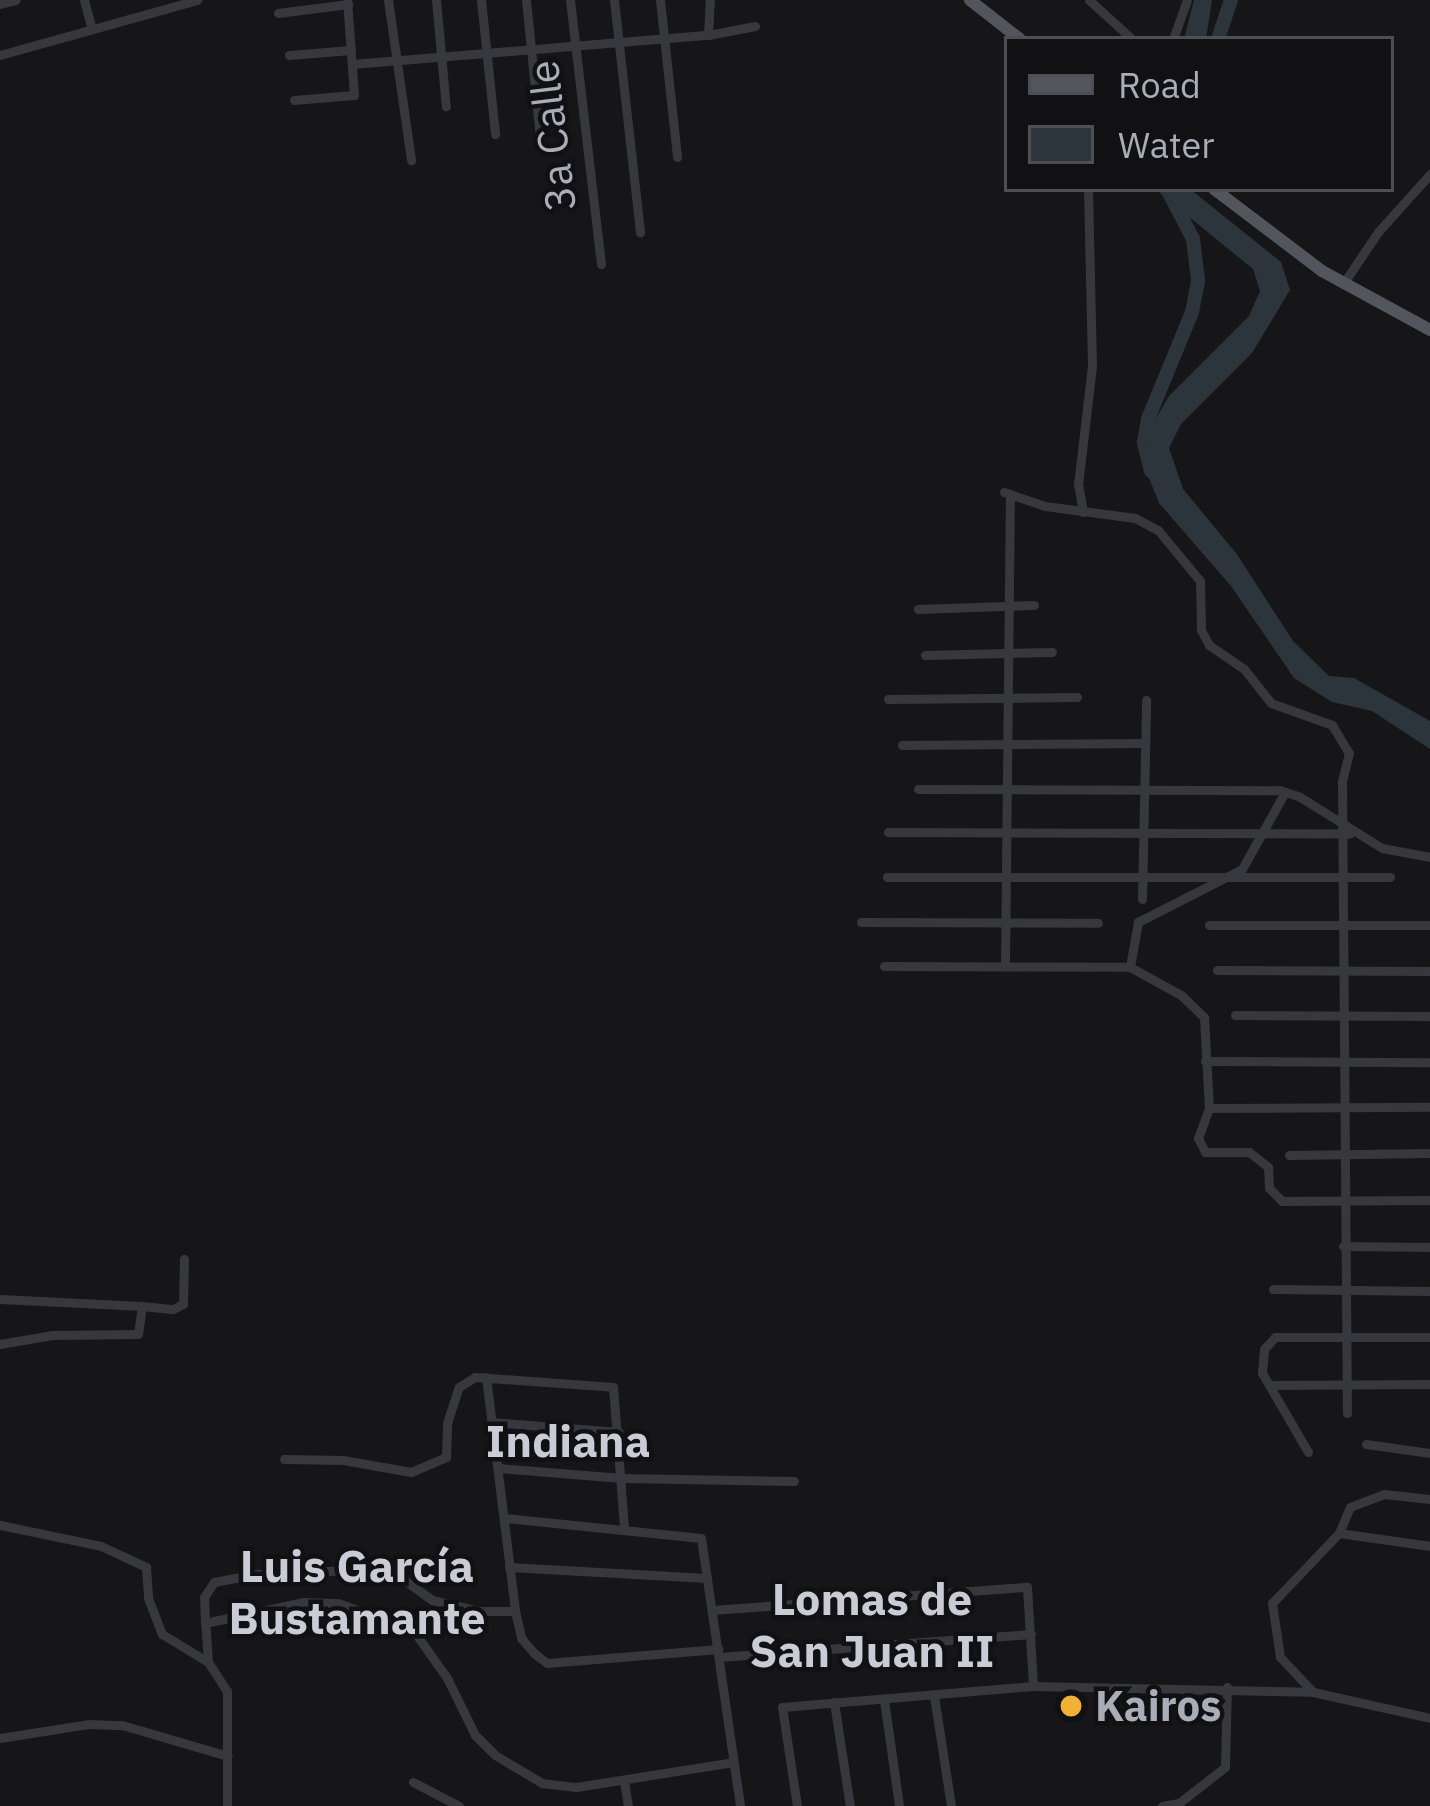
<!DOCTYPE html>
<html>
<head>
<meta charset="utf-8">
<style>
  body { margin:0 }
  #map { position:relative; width:1430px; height:1806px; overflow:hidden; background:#161618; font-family:"IBM Plex Sans",sans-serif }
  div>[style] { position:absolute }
  .water>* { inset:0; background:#2c353c }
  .river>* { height:14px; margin:-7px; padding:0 7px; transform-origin:7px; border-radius:7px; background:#2c353c }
  .minor>* { height:9px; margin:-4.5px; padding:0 4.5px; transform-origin:4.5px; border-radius:4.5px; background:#37383d }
  .major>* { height:12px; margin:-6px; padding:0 6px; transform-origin:6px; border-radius:6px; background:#53555c }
  .dots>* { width:33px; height:33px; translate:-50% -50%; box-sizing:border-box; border:6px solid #111113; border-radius:50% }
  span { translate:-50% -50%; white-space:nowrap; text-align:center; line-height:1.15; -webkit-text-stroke:9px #111113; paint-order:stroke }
  .street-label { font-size:42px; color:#a8adb8 }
  .poi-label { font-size:42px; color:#a8adb8; font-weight:700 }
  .left { translate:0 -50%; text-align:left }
  .neighbourhood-label { font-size:45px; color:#c9ccd4; font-weight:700 }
  .legend { position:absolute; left:1004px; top:36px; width:390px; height:156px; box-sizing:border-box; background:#111113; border:3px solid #4d4f55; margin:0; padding:15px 21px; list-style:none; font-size:36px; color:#a8adb8 }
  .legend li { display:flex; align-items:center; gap:24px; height:60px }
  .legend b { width:60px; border:3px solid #4d4f55 }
</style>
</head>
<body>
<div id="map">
  <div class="water">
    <div style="clip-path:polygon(1194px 0,1212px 0,1206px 39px,1184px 39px)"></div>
    <div style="clip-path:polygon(1155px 189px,1190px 189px,1281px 262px,1290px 290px,1252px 353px,1181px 424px,1169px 448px,1183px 489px,1236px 553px,1293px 641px,1329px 676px,1354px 678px,1430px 721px,1430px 749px,1372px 711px,1332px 702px,1294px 678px,1231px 586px,1159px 503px,1145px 468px,1149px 430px,1169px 396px,1249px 316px,1260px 291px,1253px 269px)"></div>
  </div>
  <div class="river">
    <div style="left:1218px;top:39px;width:41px;rotate:-71.6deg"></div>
    <div style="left:1151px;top:471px;width:30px;rotate:-104deg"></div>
    <div style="left:1144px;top:442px;width:23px;rotate:-80deg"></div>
    <div style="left:1148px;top:419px;width:116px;rotate:-67.6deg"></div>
    <div style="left:1192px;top:312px;width:33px;rotate:-79deg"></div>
    <div style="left:1198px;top:280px;width:41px;rotate:-97deg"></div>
    <div style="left:1193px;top:239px;width:56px;rotate:-117.5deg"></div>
  </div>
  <div class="minor">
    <div style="left:84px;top:0;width:30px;rotate:75deg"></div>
    <div style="left:388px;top:0;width:162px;rotate:81.8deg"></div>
    <div style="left:436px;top:0;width:107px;rotate:84.7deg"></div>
    <div style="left:481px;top:0;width:135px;rotate:84deg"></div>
    <div style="left:526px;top:0;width:148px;rotate:84.2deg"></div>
    <div style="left:570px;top:0;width:266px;rotate:83.3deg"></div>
    <div style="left:614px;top:0;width:234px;rotate:83.6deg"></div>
    <div style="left:660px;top:0;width:158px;rotate:83.8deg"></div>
    <div style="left:1089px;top:0;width:58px;rotate:42.2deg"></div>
    <div style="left:0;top:4px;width:16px;rotate:-14deg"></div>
    <div style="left:278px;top:13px;width:71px;rotate:-7.3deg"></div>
    <div style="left:708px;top:35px;width:35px;rotate:-87deg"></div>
    <div style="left:1173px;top:39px;width:41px;rotate:-70.3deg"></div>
    <div style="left:0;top:55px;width:205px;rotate:-15.6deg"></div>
    <div style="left:289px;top:55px;width:62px;rotate:-4.6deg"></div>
    <div style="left:352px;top:64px;width:357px;rotate:-4.7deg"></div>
    <div style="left:708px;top:35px;width:48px;rotate:-10.8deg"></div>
    <div style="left:294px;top:100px;width:60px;rotate:-4.8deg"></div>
    <div style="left:354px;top:95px;width:95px;rotate:-94.2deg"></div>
    <div style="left:1343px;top:284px;width:63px;rotate:-56.1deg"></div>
    <div style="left:1378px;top:232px;width:78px;rotate:-48.1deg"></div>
    <div style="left:1004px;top:492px;width:43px;rotate:18.9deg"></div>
    <div style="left:1045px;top:506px;width:91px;rotate:7.6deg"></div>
    <div style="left:1135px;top:518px;width:26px;rotate:28deg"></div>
    <div style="left:1158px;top:530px;width:66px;rotate:50.5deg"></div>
    <div style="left:1200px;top:581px;width:49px;rotate:88.8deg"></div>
    <div style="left:1201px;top:630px;width:17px;rotate:62deg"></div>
    <div style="left:1209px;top:645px;width:42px;rotate:34.4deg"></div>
    <div style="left:1244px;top:669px;width:43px;rotate:51.5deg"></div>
    <div style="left:1271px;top:703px;width:65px;rotate:19.8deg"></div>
    <div style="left:1332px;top:725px;width:33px;rotate:59deg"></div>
    <div style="left:1349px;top:753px;width:30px;rotate:104deg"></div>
    <div style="left:1342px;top:782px;width:631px;rotate:89.55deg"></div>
    <div style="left:1083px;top:512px;width:27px;rotate:-100deg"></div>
    <div style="left:1078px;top:485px;width:121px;rotate:-83.3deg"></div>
    <div style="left:1092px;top:365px;width:176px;rotate:-91.3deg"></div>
    <div style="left:918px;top:609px;width:116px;rotate:-2deg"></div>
    <div style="left:925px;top:655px;width:127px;rotate:-1.4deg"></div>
    <div style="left:888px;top:699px;width:189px;rotate:-0.6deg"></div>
    <div style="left:902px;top:745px;width:243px;rotate:-0.5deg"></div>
    <div style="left:918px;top:789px;width:361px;rotate:0.2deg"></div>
    <div style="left:1279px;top:790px;width:22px;rotate:18deg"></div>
    <div style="left:1300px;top:797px;width:97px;rotate:31.9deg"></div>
    <div style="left:1382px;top:848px;width:49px;rotate:10.6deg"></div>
    <div style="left:1285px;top:792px;width:88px;rotate:119.2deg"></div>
    <div style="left:1242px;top:869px;width:117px;rotate:153deg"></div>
    <div style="left:1138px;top:922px;width:46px;rotate:100.1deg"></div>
    <div style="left:1130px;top:967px;width:58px;rotate:28.8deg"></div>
    <div style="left:1181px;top:995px;width:32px;rotate:44deg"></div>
    <div style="left:1204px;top:1017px;width:91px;rotate:86.9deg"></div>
    <div style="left:1209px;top:1108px;width:32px;rotate:110deg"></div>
    <div style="left:1198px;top:1138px;width:16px;rotate:63deg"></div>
    <div style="left:1205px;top:1152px;width:44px"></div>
    <div style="left:1249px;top:1152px;width:24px;rotate:38deg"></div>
    <div style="left:1268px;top:1167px;width:21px;rotate:87deg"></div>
    <div style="left:1269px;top:1188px;width:18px;rotate:45deg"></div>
    <div style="left:1282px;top:1201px;width:148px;rotate:-0.4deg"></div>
    <div style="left:888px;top:832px;width:462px;rotate:0.2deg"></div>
    <div style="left:887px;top:877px;width:503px"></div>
    <div style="left:1142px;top:899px;width:199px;rotate:-88.8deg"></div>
    <div style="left:861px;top:922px;width:237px;rotate:0.2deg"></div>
    <div style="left:1209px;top:925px;width:221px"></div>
    <div style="left:884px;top:966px;width:246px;rotate:0.2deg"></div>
    <div style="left:1005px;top:966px;width:472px;rotate:-89.4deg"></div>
    <div style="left:1217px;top:970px;width:213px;rotate:0.3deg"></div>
    <div style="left:1235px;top:1015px;width:195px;rotate:0.3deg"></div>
    <div style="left:1205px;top:1061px;width:225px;rotate:0.3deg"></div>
    <div style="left:1209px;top:1108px;width:221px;rotate:-0.3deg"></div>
    <div style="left:1289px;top:1155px;width:141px;rotate:-0.8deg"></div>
    <div style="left:1343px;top:1246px;width:87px;rotate:0.7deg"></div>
    <div style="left:1273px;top:1289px;width:157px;rotate:0.7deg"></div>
    <div style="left:0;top:1299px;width:142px;rotate:2.8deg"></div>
    <div style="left:0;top:1344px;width:53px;rotate:-9.8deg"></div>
    <div style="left:52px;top:1335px;width:86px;rotate:-0.7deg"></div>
    <div style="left:138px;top:1334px;width:28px;rotate:-82deg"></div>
    <div style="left:142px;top:1306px;width:31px;rotate:6deg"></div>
    <div style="left:173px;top:1309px;width:11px;rotate:-27deg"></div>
    <div style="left:183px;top:1304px;width:45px;rotate:-88.7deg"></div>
    <div style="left:486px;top:1377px;width:236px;rotate:82.9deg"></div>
    <div style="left:515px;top:1611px;width:28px;rotate:77deg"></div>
    <div style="left:521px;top:1638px;width:21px;rotate:49deg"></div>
    <div style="left:535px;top:1654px;width:15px;rotate:37deg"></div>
    <div style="left:547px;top:1663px;width:172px;rotate:-4.7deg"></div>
    <div style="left:1269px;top:1385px;width:161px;rotate:-0.4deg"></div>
    <div style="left:491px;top:1422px;width:128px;rotate:4.5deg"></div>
    <div style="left:1366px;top:1444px;width:65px;rotate:8deg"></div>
    <div style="left:1308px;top:1452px;width:91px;rotate:-120.2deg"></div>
    <div style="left:1262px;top:1373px;width:24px;rotate:-85deg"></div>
    <div style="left:1264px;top:1349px;width:16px;rotate:-47deg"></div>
    <div style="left:1275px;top:1337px;width:155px"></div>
    <div style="left:284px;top:1459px;width:59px;rotate:1deg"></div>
    <div style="left:343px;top:1460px;width:69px;rotate:10deg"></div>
    <div style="left:411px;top:1472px;width:38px;rotate:-23deg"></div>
    <div style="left:446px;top:1457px;width:34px;rotate:-88deg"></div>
    <div style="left:447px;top:1423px;width:38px;rotate:-72deg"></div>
    <div style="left:459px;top:1387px;width:19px;rotate:-32deg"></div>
    <div style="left:475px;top:1377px;width:138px;rotate:4.1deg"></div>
    <div style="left:613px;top:1387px;width:139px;rotate:85.5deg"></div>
    <div style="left:498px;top:1468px;width:124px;rotate:4.6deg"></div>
    <div style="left:622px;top:1478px;width:172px;rotate:1deg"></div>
    <div style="left:1430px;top:1499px;width:46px;rotate:-173.8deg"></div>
    <div style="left:1384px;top:1494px;width:36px;rotate:159deg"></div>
    <div style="left:1350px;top:1507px;width:28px;rotate:113deg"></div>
    <div style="left:1339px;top:1533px;width:97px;rotate:133.7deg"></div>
    <div style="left:1272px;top:1603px;width:55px;rotate:81.6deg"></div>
    <div style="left:1280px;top:1657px;width:48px;rotate:46.7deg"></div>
    <div style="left:1313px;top:1692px;width:120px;rotate:12.5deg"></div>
    <div style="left:505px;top:1518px;width:197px;rotate:5.8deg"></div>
    <div style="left:701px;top:1538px;width:271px;rotate:81.7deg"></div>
    <div style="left:0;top:1525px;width:103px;rotate:11.7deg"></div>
    <div style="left:101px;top:1546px;width:50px;rotate:25deg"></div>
    <div style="left:146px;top:1567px;width:31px;rotate:86deg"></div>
    <div style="left:148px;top:1598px;width:39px;rotate:69deg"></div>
    <div style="left:162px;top:1634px;width:54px;rotate:31.3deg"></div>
    <div style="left:208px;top:1662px;width:35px;rotate:57deg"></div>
    <div style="left:227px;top:1691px;width:115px;rotate:90deg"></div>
    <div style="left:1339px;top:1533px;width:92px;rotate:8.1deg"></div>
    <div style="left:509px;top:1567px;width:198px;rotate:3.2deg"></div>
    <div style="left:712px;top:1610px;width:316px;rotate:-4.2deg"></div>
    <div style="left:1027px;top:1587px;width:99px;rotate:86.5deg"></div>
    <div style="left:205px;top:1623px;width:26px;rotate:-92deg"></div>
    <div style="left:204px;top:1597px;width:18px;rotate:-56deg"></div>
    <div style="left:214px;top:1582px;width:43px;rotate:-10.8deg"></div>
    <div style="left:256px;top:1574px;width:97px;rotate:-2.4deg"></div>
    <div style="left:353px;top:1570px;width:43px;rotate:5.3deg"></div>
    <div style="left:396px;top:1574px;width:44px;rotate:35.8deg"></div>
    <div style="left:432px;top:1600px;width:48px;rotate:13.2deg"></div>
    <div style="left:479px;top:1611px;width:36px"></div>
    <div style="left:719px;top:1657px;width:313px;rotate:-4.2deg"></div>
    <div style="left:208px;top:1662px;width:39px;rotate:-94deg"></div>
    <div style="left:205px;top:1623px;width:100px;rotate:-12.1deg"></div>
    <div style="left:303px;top:1602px;width:35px;rotate:2deg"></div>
    <div style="left:338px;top:1603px;width:80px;rotate:19.8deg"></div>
    <div style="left:413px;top:1630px;width:59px;rotate:54.7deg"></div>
    <div style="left:447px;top:1678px;width:64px;rotate:63.8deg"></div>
    <div style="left:475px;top:1735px;width:28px;rotate:45deg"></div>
    <div style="left:495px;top:1755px;width:55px;rotate:30.8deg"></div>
    <div style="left:542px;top:1783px;width:34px;rotate:7deg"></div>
    <div style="left:576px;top:1787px;width:159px;rotate:-9deg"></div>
    <div style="left:934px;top:1696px;width:111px;rotate:81.2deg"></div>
    <div style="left:884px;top:1700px;width:107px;rotate:81.9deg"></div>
    <div style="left:834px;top:1702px;width:105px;rotate:81.3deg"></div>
    <div style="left:0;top:1738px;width:89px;rotate:-9deg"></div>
    <div style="left:88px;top:1724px;width:34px;rotate:2deg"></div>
    <div style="left:122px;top:1725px;width:110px;rotate:16.3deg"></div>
    <div style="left:624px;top:1781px;width:25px;rotate:81deg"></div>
    <div style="left:413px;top:1782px;width:52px;rotate:27.6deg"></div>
    <div style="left:797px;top:1806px;width:100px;rotate:-98.6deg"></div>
    <div style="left:782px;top:1707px;width:252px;rotate:-4.8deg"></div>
    <div style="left:1033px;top:1686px;width:280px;rotate:1.2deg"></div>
    <div style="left:1162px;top:1806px;width:17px;rotate:-10deg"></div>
    <div style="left:1179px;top:1803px;width:58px;rotate:-38deg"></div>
    <div style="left:1225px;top:1767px;width:80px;rotate:-88.6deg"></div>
  </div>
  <div class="major">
    <div style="left:970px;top:0;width:63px;rotate:38deg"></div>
    <div style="left:1214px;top:189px;width:136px;rotate:37.2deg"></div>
    <div style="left:1322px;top:271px;width:123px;rotate:28.6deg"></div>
  </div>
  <div class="dots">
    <div style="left:1071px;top:1706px;background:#f2b134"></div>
  </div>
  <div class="street-label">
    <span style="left:552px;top:136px;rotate:-97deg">3a Calle</span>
  </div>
  <div class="poi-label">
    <span class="left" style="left:1095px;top:1706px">Kairos</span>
  </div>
  <div class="neighbourhood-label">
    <span style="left:568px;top:1441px">Indiana</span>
    <span style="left:357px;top:1592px">Luis García<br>Bustamante</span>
    <span style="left:872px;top:1625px">Lomas de<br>San Juan II</span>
  </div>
  <ul class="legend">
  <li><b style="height:15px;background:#53555c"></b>Road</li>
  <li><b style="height:33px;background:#2c353c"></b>Water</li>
  </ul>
</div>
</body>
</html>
